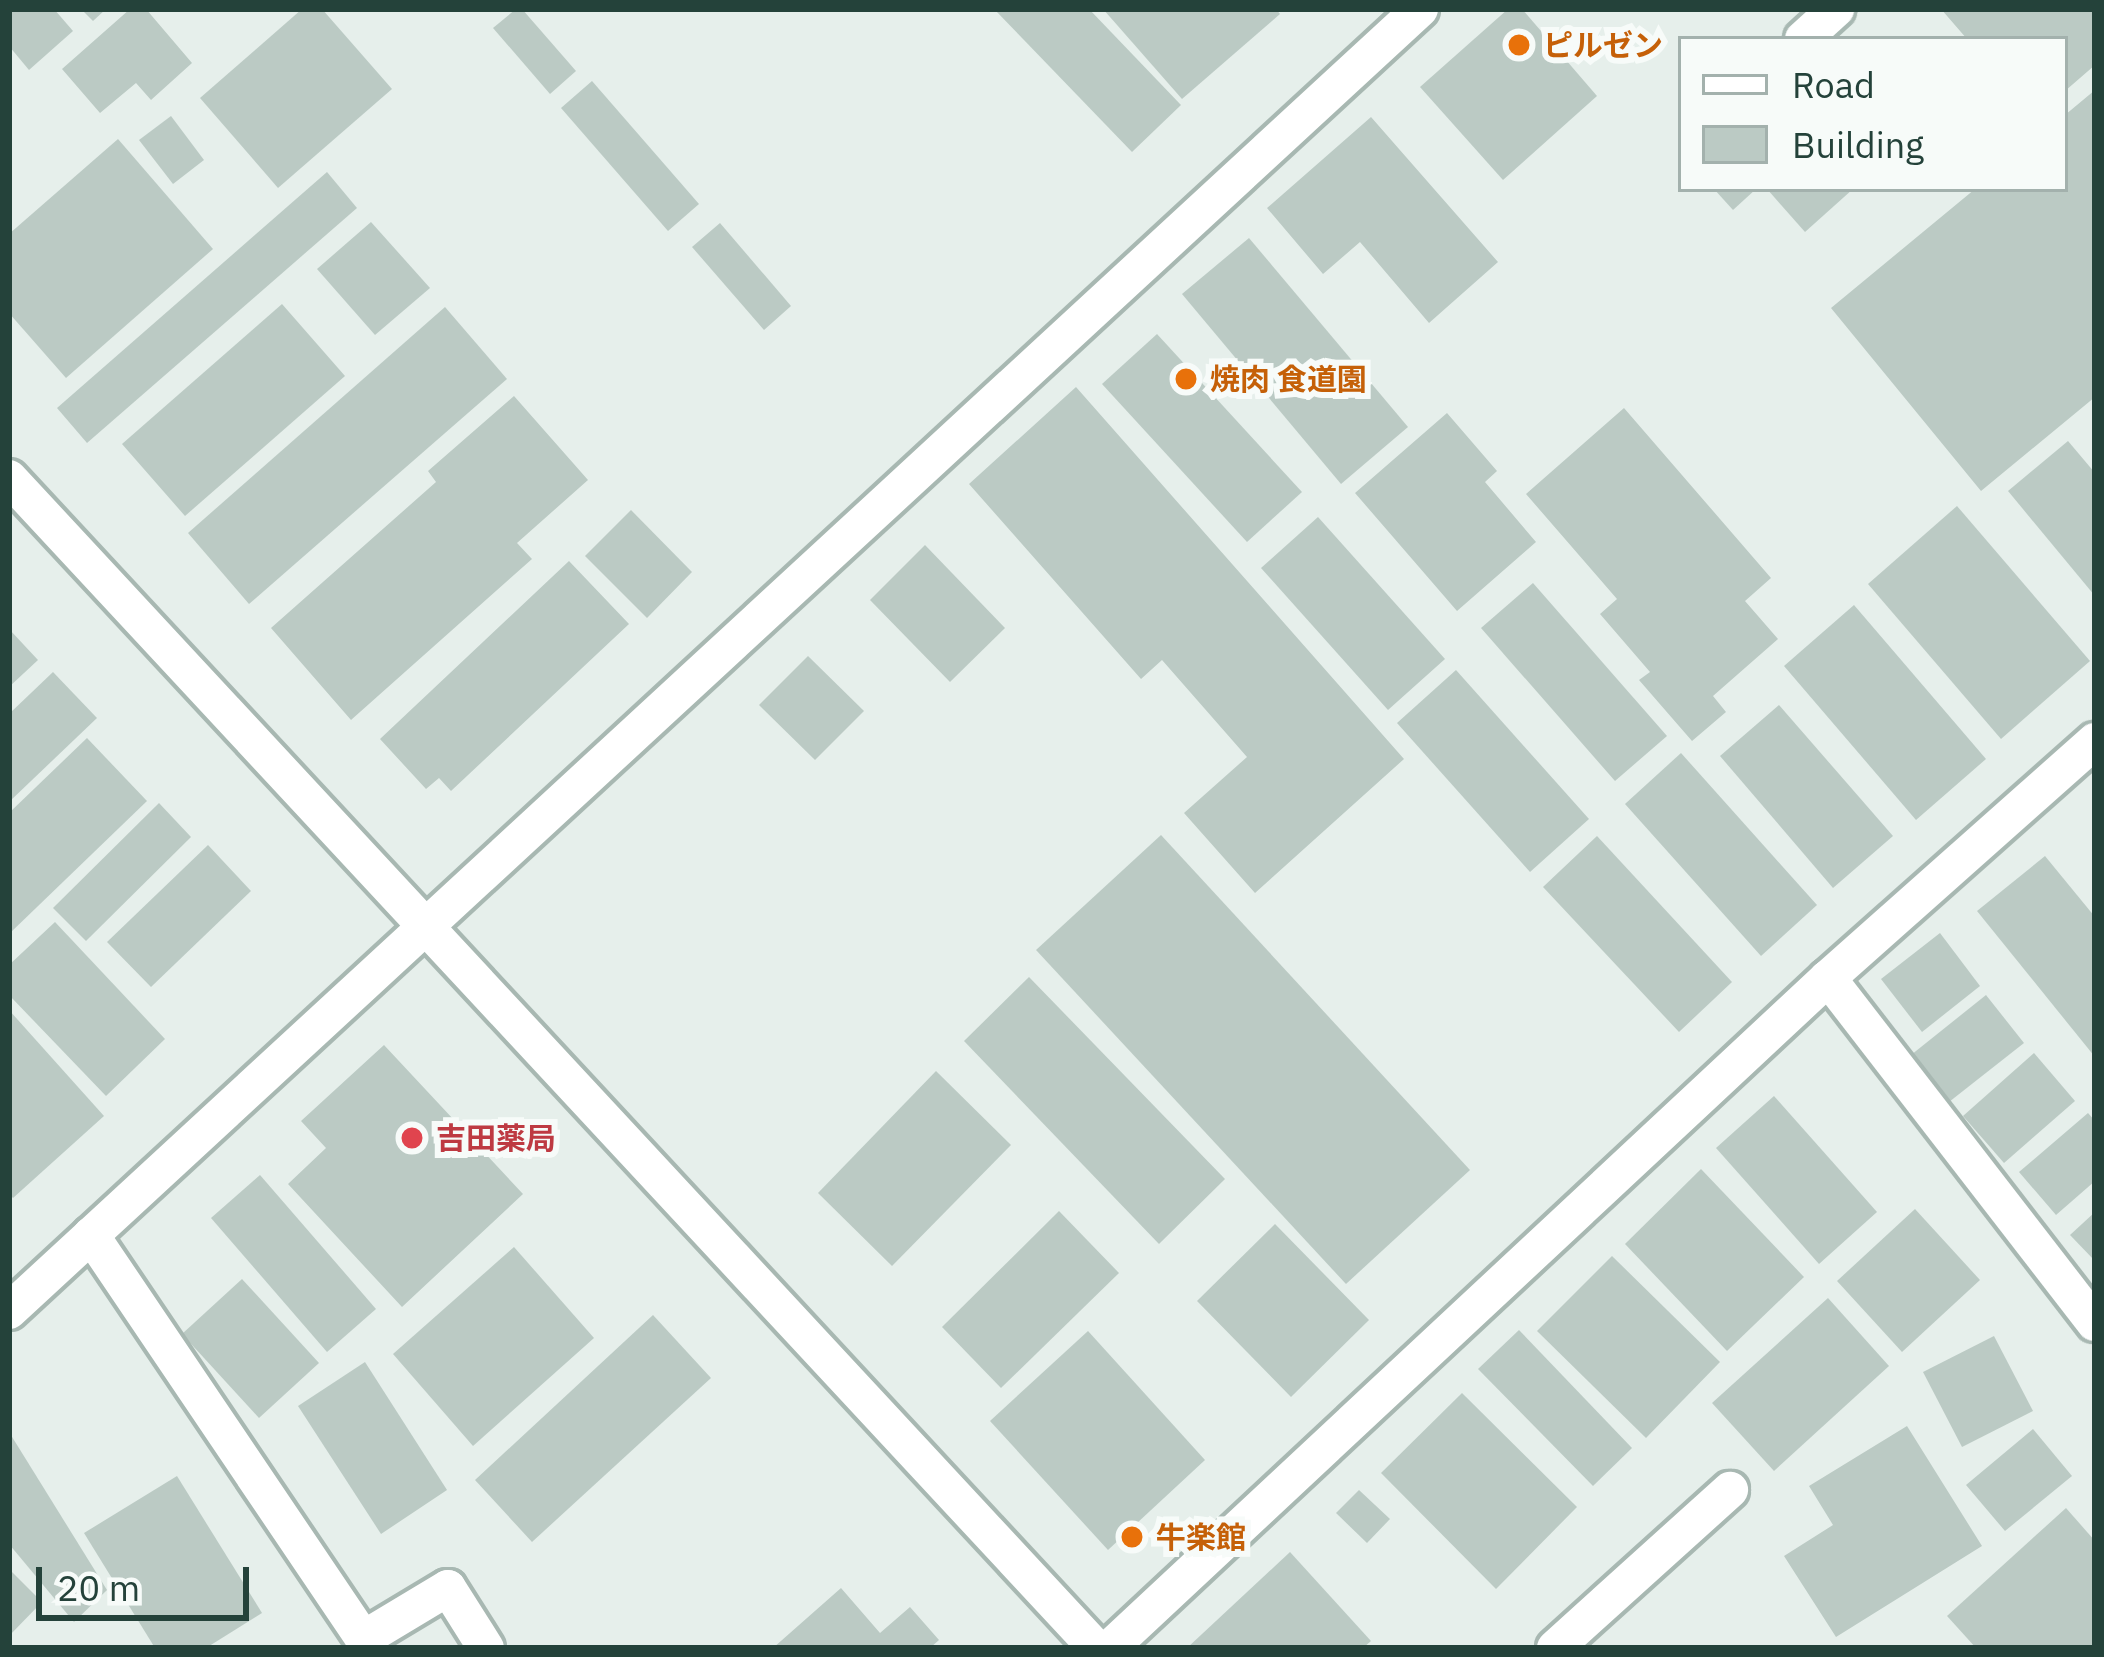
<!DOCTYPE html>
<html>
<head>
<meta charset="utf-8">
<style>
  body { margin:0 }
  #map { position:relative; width:2104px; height:1657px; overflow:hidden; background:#e6efeb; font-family:"IBM Plex Sans","Noto Sans JP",sans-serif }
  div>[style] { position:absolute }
  .building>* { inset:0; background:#bbcac4 }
  .roads { filter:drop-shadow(3px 0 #a8b8b2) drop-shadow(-3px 0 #a8b8b2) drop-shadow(0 3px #a8b8b2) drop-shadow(0 -3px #a8b8b2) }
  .minor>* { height:36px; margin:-18px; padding:0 18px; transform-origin:18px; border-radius:18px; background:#fff }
  .dots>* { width:33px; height:33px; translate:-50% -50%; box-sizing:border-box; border:6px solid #f7fbf9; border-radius:50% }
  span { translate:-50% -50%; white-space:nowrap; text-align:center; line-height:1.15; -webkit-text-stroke:12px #f7fbf9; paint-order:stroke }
  .food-label { font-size:30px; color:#c56008; font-weight:700 }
  .left { translate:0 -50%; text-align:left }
  .health-label { font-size:30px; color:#be3a42; font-weight:700 }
  .frame { position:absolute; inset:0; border:12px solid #24423a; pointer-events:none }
  .legend { position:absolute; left:1678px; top:36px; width:390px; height:156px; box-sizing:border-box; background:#f7fbf9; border:3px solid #a3b1ad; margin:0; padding:15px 21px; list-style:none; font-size:36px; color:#24423a }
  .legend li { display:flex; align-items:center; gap:24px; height:60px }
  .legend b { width:60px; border:3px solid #a3b1ad }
  .scale { position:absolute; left:36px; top:1567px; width:213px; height:54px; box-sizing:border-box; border:6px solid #24423a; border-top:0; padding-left:15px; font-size:36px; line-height:42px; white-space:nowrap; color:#24423a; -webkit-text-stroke:9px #f7fbf9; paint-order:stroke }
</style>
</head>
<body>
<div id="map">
  <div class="building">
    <div style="clip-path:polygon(9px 9px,54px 9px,73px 31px,29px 70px,9px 46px)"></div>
    <div style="clip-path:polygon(81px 9px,106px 9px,93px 21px)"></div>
    <div style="clip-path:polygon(130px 9px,146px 9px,192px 63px,151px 100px,136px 83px,100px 113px,62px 69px)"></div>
    <div style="clip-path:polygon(302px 9px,322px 9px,392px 89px,278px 188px,200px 98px)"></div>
    <div style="clip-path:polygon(516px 9px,522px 9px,576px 71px,550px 94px,493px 28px)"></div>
    <div style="clip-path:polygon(994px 9px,1089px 9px,1181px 105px,1132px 152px)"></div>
    <div style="clip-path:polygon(1103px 9px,1276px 9px,1280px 14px,1182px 99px)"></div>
    <div style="clip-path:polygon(1508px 9px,1522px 9px,1597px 96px,1503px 180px,1420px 87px)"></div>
    <div style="clip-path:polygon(1941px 9px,2095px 9px,2095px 65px,2065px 91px,2065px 39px,1967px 39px)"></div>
    <div style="clip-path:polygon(592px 81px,699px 204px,668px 231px,561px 108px)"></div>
    <div style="clip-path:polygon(2095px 90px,2095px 397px,1981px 491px,1831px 308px,1975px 189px,2065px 189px,2065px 115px)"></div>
    <div style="clip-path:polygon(171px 116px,204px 160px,173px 184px,139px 140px)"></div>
    <div style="clip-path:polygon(1371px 117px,1498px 262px,1429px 323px,1360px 242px,1323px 274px,1267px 208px)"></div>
    <div style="clip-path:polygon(118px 139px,213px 249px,66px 378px,9px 313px,9px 234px)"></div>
    <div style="clip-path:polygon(327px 172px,357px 208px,87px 443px,57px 408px)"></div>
    <div style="clip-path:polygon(1714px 189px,1756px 189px,1733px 210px)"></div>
    <div style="clip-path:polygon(1767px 189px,1853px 189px,1805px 232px)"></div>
    <div style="clip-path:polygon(371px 222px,430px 288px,375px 335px,317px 269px)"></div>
    <div style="clip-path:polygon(720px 223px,791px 306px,764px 330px,692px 247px)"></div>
    <div style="clip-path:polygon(1249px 238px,1408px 427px,1341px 484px,1182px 294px)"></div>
    <div style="clip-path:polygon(282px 304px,345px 376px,185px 516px,122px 444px)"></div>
    <div style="clip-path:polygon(445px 307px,507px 379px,249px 604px,188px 533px)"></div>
    <div style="clip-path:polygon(1157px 334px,1302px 492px,1247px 542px,1102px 384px)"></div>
    <div style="clip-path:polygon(1076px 387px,1404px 759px,1255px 893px,1184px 813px,1247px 757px,1162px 660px,1141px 679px,969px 484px)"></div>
    <div style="clip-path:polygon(514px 396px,588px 480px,517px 543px,532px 559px,351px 720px,271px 628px,436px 482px,428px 471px)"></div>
    <div style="clip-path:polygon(1624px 408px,1771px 578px,1745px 601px,1778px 639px,1713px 696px,1726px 712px,1692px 741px,1639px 680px,1650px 672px,1600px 614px,1617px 599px,1526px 494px)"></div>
    <div style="clip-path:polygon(1447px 413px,1497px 471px,1485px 482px,1536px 542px,1457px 611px,1355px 493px)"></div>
    <div style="clip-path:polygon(2068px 441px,2095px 473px,2095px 596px,2008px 491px)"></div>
    <div style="clip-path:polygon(1957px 506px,2090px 661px,2001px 739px,1868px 584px)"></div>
    <div style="clip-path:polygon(631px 510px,692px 572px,647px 618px,585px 556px)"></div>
    <div style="clip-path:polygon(1318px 517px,1445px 659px,1388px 710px,1261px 568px)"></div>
    <div style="clip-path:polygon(925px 545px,1005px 628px,950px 682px,870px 600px)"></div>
    <div style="clip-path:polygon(569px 561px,629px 624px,451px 791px,439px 778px,426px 789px,380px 739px)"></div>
    <div style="clip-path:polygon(1533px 583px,1667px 736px,1615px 781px,1481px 628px)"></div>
    <div style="clip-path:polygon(1854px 605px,1986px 759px,1916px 820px,1784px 666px)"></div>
    <div style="clip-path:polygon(9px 629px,38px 660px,9px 687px)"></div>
    <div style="clip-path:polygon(808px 656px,864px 711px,815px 760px,759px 705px)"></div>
    <div style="clip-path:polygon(1456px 670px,1589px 819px,1530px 872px,1397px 723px)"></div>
    <div style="clip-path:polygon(53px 672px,97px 718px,9px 802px,9px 714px)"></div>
    <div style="clip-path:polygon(1779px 705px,1893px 836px,1833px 888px,1720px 756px)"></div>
    <div style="clip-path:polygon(87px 738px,147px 801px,9px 934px,9px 813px)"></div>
    <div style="clip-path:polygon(1681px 753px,1817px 905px,1761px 956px,1625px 804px)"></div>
    <div style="clip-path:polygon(159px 803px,191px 837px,86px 941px,53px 908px)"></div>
    <div style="clip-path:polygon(1161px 835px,1470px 1170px,1346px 1284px,1036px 950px)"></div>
    <div style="clip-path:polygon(1597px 836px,1732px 982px,1679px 1032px,1543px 887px)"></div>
    <div style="clip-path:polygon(208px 845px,251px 891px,151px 987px,107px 942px)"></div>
    <div style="clip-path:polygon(2045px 856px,2095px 917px,2095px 1057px,1977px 911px)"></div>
    <div style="clip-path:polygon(55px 922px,165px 1039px,106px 1096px,9px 995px,9px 965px)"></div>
    <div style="clip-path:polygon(1940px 933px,1980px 986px,1922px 1032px,1881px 979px)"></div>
    <div style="clip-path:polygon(1029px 977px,1225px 1179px,1159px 1244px,964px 1041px)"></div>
    <div style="clip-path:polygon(1986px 995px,2024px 1043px,1949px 1102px,1911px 1055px)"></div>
    <div style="clip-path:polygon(9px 1010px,104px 1116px,13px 1198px,9px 1194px)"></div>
    <div style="clip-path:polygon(384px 1045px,523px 1194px,402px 1307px,288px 1184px,326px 1148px,301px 1121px)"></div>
    <div style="clip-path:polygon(2034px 1053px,2075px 1101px,2004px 1163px,1963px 1116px)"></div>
    <div style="clip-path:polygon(936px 1071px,1011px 1145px,892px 1266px,818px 1193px)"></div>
    <div style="clip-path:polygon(1774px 1096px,1877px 1212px,1819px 1264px,1716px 1148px)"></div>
    <div style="clip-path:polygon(2088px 1113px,2095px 1121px,2095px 1181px,2056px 1215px,2019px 1172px)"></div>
    <div style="clip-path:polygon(1701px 1169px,1804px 1277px,1727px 1351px,1625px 1244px)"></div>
    <div style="clip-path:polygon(260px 1175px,376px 1309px,327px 1352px,211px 1218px)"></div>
    <div style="clip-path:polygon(1915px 1209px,1980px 1280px,1902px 1352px,1837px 1281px)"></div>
    <div style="clip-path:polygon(1059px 1211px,1119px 1273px,1001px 1388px,942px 1327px)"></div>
    <div style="clip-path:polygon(2095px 1212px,2095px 1261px,2070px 1235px)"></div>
    <div style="clip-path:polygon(1275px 1224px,1369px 1320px,1291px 1397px,1197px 1301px)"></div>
    <div style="clip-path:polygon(514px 1247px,594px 1338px,473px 1446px,393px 1354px)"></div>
    <div style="clip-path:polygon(1612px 1256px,1720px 1362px,1646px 1438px,1537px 1331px)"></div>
    <div style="clip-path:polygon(242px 1279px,319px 1363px,259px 1418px,182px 1334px)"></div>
    <div style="clip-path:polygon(1828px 1298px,1889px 1366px,1774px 1471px,1712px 1403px)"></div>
    <div style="clip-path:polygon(653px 1315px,711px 1378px,532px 1542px,475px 1480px)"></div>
    <div style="clip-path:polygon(1519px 1330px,1632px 1448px,1593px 1486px,1478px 1369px)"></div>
    <div style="clip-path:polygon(1088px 1331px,1205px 1460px,1108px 1550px,990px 1421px)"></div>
    <div style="clip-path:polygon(1994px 1336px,2033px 1411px,1962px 1447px,1923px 1372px)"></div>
    <div style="clip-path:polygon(365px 1362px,447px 1490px,381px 1534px,298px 1406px)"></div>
    <div style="clip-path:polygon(1462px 1393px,1577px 1507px,1496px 1589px,1381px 1473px)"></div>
    <div style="clip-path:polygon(1907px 1426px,1982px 1546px,1836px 1637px,1784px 1556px,1833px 1525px,1809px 1486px)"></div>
    <div style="clip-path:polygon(2033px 1429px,2072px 1476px,2005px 1531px,1966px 1485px)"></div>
    <div style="clip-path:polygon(9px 1432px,107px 1590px,74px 1622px,9px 1544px)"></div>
    <div style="clip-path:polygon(177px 1476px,262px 1613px,206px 1648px,155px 1648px,84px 1533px)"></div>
    <div style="clip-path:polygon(1359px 1490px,1390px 1519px,1367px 1543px,1336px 1513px)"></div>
    <div style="clip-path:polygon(2066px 1508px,2095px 1541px,2095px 1648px,1976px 1648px,1947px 1616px)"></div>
    <div style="clip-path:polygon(1290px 1552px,1371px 1641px,1363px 1648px,1187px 1648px)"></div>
    <div style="clip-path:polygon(9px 1569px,42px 1602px,9px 1636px)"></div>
    <div style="clip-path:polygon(841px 1588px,880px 1633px,910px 1607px,939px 1640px,930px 1648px,773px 1648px)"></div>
  </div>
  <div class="roads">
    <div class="minor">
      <div style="left:1803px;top:39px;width:45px;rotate:-42.3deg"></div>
      <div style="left:9px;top:478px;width:1597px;rotate:47.11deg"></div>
      <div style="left:1828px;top:978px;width:436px;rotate:52.3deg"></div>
      <div style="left:91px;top:1235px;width:487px;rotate:56deg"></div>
      <div style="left:363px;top:1639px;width:99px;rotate:-31deg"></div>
      <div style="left:448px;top:1588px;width:71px;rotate:57.7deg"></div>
      <div style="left:9px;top:1311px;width:1920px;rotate:-42.7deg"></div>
      <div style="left:1110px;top:1648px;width:982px;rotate:-43.02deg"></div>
      <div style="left:1828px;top:978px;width:357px;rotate:-41.6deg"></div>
      <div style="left:1555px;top:1648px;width:236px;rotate:-42.1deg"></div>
    </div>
  </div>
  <div class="dots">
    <div style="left:1519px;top:45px;background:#e8710a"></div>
    <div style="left:1186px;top:379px;background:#e8710a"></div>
    <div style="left:412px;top:1138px;background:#e0444e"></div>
    <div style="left:1132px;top:1537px;background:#e8710a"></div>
  </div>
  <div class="food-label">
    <span class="left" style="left:1543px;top:45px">ピルゼン</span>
    <span class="left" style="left:1210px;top:379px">焼肉 食道園</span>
    <span class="left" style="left:1156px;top:1537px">牛楽館</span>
  </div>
  <div class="health-label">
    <span class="left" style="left:436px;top:1138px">吉田薬局</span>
  </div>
  <div class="frame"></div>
  <ul class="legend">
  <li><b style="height:15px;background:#fff"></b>Road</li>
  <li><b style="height:33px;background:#bbcac4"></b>Building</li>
  </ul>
  <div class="scale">20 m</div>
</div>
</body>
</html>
